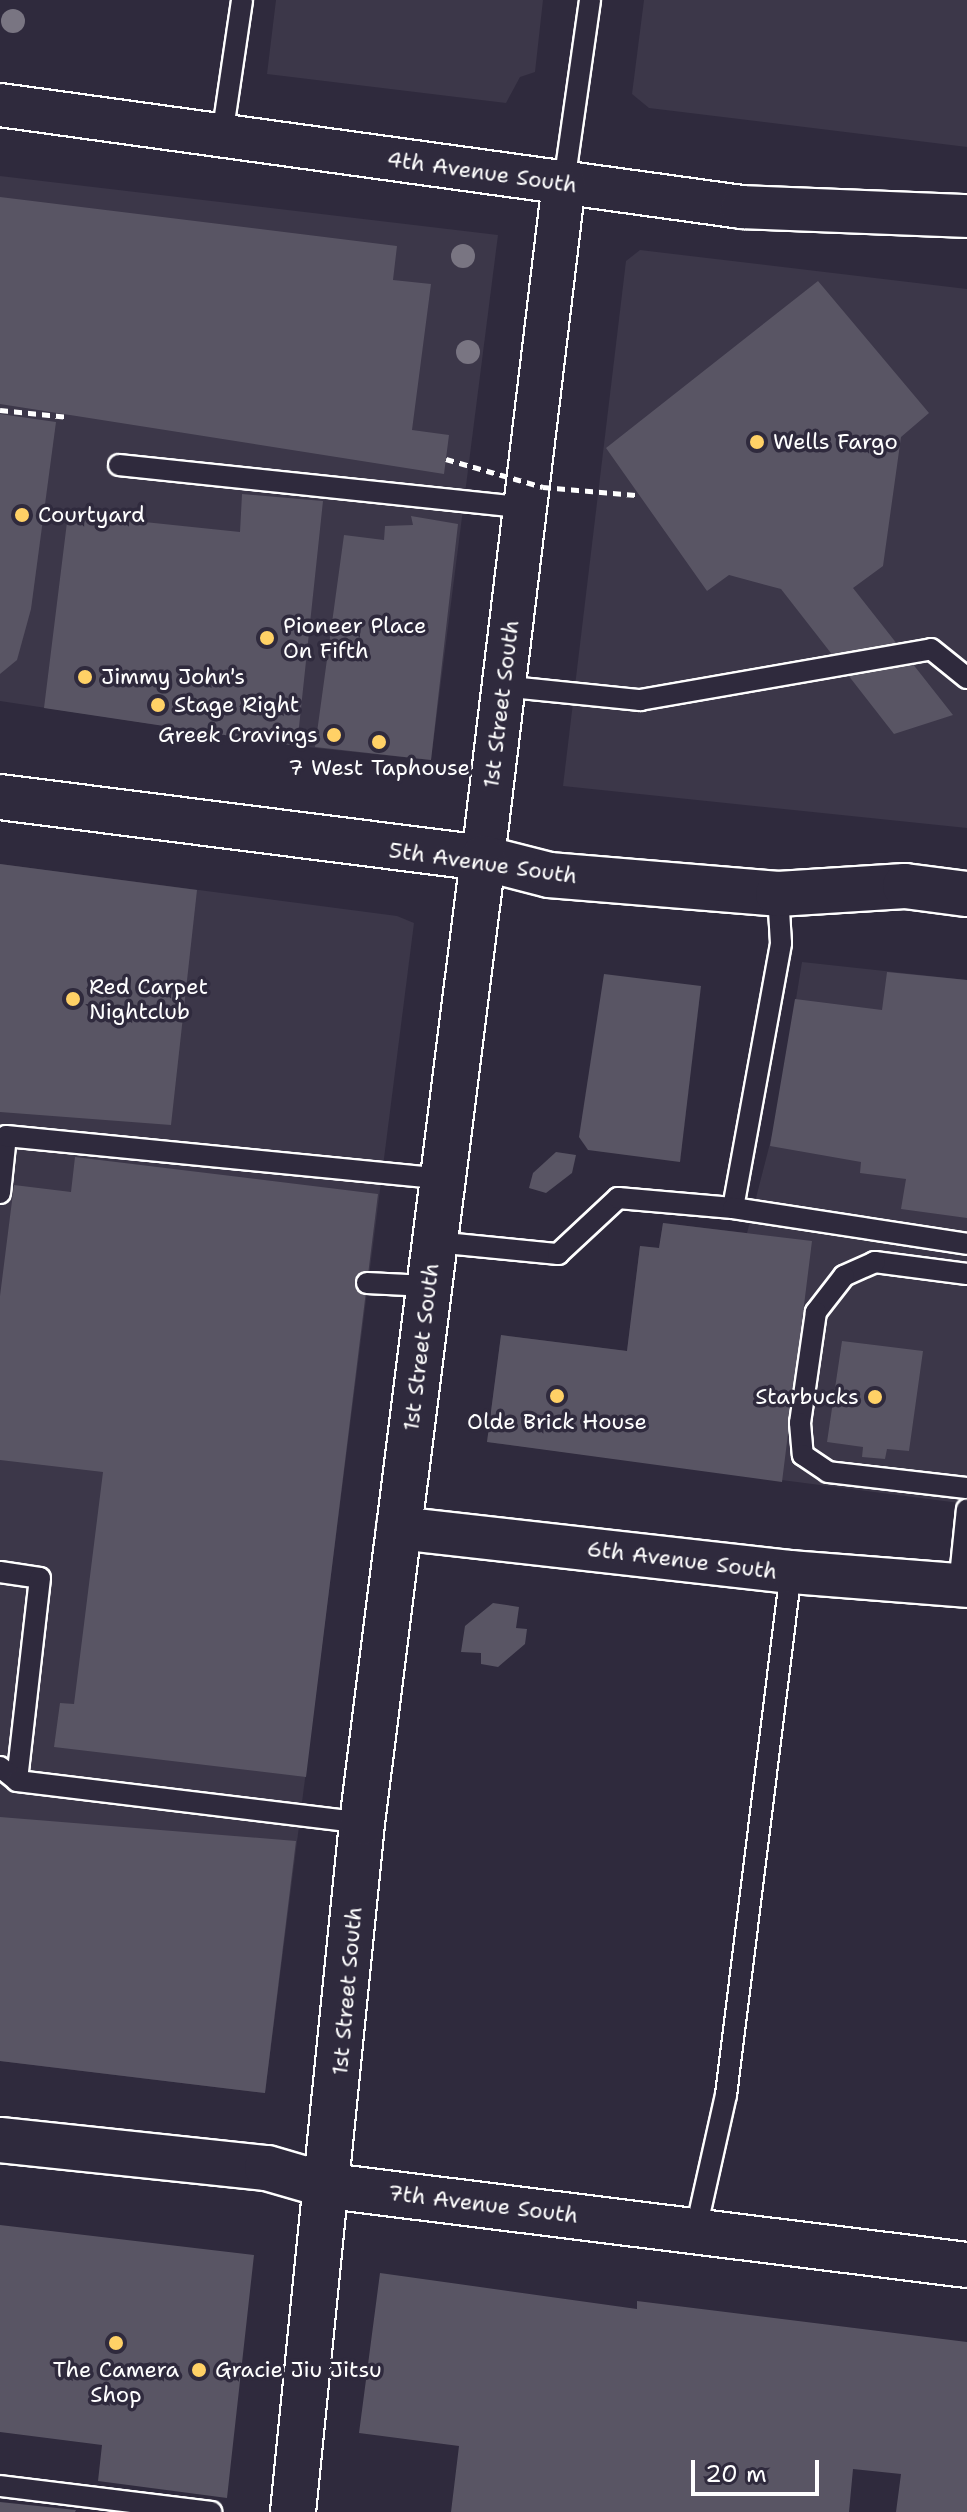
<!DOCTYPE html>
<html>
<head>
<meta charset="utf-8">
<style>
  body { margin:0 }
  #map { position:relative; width:967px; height:2512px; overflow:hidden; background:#2f2a3d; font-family:"Shantell Sans",sans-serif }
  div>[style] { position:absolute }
  .built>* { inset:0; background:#3c3749 }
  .building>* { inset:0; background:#595564 }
  .path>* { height:5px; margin-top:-2.5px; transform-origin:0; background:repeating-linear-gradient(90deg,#fff 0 8px,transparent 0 14px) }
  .roads { filter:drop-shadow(2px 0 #fff) drop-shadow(-2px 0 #fff) drop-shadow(0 2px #fff) drop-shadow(0 -2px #fff) }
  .lane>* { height:20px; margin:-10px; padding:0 10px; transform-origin:10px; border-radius:10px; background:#2f2a3d }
  .street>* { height:42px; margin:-21px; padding:0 21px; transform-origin:21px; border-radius:21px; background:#2f2a3d }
  .secondary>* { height:44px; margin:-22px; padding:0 22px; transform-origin:22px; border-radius:22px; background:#2f2a3d }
  .path-bridge>* { height:5px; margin-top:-2.5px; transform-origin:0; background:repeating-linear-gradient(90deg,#fff 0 8px,transparent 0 14px) }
  .trees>* { width:24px; height:24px; margin:-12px; border-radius:50%; background:#797582 }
  .dots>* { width:22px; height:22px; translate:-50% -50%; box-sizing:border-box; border:4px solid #2f2a3d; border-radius:50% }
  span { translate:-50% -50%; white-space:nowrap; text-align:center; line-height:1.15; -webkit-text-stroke:7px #2f2a3d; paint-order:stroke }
  .street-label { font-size:22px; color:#fff }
  .poi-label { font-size:22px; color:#fff }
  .left { translate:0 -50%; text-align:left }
  .right { translate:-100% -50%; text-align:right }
  .scale { position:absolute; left:691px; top:2460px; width:128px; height:36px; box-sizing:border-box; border:4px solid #fff; border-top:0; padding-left:10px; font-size:24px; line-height:28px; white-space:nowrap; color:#fff; -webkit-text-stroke:6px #2f2a3d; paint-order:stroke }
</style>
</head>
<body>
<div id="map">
  <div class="built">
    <div style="clip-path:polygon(276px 0,543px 0,535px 72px,520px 77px,506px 103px,267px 74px)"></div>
    <div style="clip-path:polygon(644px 0,967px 0,967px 147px,649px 108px,632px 94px)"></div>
    <div style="clip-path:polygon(0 176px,498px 235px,431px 760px,297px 746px,0 701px)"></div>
    <div style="clip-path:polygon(640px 250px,967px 289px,967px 828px,563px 786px,626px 261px)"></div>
    <div style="clip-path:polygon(0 864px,397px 916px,414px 923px,265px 2093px,0 2061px)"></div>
    <div style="clip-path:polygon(802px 962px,967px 980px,967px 1504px,487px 1442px,501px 1335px,627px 1351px,640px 1246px,659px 1248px,663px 1223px,747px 1233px,777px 1116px)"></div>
  </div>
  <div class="building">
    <div style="clip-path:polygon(0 197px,397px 246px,393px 280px,431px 284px,412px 430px,449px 435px,444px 474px,0 404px)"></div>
    <div style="clip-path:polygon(818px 281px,929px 413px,901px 437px,883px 566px,853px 588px,953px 715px,894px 734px,781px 589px,729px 575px,707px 591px,606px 448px)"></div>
    <div style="clip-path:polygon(0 414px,56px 422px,31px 609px,17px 660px,0 674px)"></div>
    <div style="clip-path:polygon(242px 494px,323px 501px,297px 746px,44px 708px,68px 514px,240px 532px)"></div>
    <div style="clip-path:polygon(411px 516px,458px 524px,431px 760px,315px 747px,344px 535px,384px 540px,385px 526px,413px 525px)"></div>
    <div style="clip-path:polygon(0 864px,197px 890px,171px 1125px,0 1112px)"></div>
    <div style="clip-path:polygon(887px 972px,967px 980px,967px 1218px,901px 1209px,906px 1179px,860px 1173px,861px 1162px,770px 1146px,795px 999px,882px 1010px)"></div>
    <div style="clip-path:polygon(604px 974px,701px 986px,680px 1162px,588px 1150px,579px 1137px)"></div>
    <div style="clip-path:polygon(556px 1152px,576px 1155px,572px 1173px,546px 1193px,529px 1188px,533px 1173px)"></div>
    <div style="clip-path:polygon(75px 1157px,378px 1194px,306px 1777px,54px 1747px,60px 1703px,74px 1704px,103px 1472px,0 1460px,0 1296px,14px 1185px,71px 1192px)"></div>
    <div style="clip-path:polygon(663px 1223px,812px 1241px,782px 1482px,487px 1442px,501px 1335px,627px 1351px,640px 1246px,659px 1248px)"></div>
    <div style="clip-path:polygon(842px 1341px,923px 1351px,909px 1451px,887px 1449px,885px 1459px,862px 1457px,863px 1447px,827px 1442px)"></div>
    <div style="clip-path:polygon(493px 1603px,519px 1607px,516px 1628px,527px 1629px,525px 1644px,498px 1667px,481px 1664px,481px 1653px,461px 1652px,465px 1626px)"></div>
    <div style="clip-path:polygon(0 1817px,296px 1841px,265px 2093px,0 2061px)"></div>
    <div style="clip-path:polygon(0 2225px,254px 2255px,227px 2498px,98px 2481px,102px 2445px,0 2432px)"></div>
    <div style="clip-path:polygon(380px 2273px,637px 2309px,637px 2301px,967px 2342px,967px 2512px,896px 2512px,901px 2474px,853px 2469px,849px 2512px,451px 2512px,459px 2446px,359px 2433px)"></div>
    <div style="clip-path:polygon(0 2502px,76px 2510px,75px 2512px,0 2512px)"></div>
  </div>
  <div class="path">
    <div style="left:0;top:410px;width:69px;rotate:5.8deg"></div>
  </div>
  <div class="roads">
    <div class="lane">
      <div style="left:222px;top:136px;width:137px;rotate:-81.6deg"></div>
      <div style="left:564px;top:183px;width:185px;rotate:-81.9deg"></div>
      <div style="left:119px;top:465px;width:409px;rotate:6deg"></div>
      <div style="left:501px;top:686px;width:140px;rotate:5.8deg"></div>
      <div style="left:640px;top:700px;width:295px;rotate:-9.9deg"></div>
      <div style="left:931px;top:649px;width:46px;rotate:38.9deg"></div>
      <div style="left:0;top:1193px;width:57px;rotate:-84deg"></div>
      <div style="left:6px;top:1136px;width:437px;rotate:5.6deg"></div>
      <div style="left:733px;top:1208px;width:269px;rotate:-79.7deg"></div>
      <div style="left:781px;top:943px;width:49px;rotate:-93.5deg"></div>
      <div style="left:435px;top:1242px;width:124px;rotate:5.6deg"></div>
      <div style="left:558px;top:1254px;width:82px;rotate:-43deg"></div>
      <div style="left:618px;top:1198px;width:115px;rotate:5deg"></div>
      <div style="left:733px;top:1208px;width:237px;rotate:8.7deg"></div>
      <div style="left:967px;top:1274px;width:93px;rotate:-172.6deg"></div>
      <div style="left:875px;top:1262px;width:34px;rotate:156deg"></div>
      <div style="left:844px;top:1276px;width:46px;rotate:127.9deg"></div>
      <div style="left:816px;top:1312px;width:112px;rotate:98.2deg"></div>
      <div style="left:800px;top:1423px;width:32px;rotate:85deg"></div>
      <div style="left:803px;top:1455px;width:30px;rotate:34deg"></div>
      <div style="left:828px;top:1472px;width:140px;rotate:6.6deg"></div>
      <div style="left:367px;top:1283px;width:60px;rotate:2.9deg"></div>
      <div style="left:0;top:1572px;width:40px;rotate:8.5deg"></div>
      <div style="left:40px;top:1578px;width:204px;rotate:96.5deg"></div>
      <div style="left:959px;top:1586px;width:77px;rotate:-84.1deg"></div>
      <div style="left:0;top:1767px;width:22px;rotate:39deg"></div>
      <div style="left:17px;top:1781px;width:348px;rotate:6.9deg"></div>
      <div style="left:696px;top:2229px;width:137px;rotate:-77.4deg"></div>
      <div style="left:726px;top:2095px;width:527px;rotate:-82.92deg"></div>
      <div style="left:0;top:2486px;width:213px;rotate:7deg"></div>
    </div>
    <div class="street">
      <div style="left:0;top:105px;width:749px;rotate:7.83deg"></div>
      <div style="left:742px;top:207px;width:225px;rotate:2.3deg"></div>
      <div style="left:483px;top:858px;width:680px;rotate:-83.16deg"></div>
      <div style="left:398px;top:1528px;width:395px;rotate:6.4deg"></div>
      <div style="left:791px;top:1572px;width:177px;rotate:4.5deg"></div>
    </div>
    <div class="secondary">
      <div style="left:0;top:797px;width:487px;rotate:7.2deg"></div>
      <div style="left:483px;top:858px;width:68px;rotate:14.4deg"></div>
      <div style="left:549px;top:875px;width:230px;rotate:4.7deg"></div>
      <div style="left:778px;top:894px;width:127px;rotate:-3.6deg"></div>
      <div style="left:905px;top:886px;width:63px;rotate:7.4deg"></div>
      <div style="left:0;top:2140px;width:268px;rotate:6deg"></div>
      <div style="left:267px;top:2168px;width:65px;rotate:16.2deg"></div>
      <div style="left:329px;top:2186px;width:643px;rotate:7.06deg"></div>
      <div style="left:293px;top:2512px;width:692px;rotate:-84.28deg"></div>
      <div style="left:362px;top:1823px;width:973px;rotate:-82.85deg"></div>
    </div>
  </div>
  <div class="path-bridge">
    <div style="left:446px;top:459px;width:101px;rotate:16.1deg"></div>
    <div style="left:543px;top:487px;width:93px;rotate:4.9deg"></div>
  </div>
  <div class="trees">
    <div style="left:13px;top:21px"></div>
    <div style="left:463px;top:256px"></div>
    <div style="left:468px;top:352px"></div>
  </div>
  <div class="dots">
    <div style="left:757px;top:442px;background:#ffd166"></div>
    <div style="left:22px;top:515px;background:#ffd166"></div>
    <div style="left:267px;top:638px;background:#ffd166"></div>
    <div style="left:85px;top:677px;background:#ffd166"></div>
    <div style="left:158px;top:705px;background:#ffd166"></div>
    <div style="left:334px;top:735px;background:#ffd166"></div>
    <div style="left:379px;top:742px;background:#ffd166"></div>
    <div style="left:73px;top:999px;background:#ffd166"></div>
    <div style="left:557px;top:1396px;background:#ffd166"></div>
    <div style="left:875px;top:1397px;background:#ffd166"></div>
    <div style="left:116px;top:2343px;background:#ffd166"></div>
    <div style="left:199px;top:2370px;background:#ffd166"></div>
  </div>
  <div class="street-label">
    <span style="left:482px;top:172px;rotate:8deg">4th Avenue South</span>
    <span style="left:501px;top:704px;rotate:-83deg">1st Street South</span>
    <span style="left:483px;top:863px;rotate:8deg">5th Avenue South</span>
    <span style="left:421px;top:1347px;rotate:-83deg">1st Street South</span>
    <span style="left:682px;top:1560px;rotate:7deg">6th Avenue South</span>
    <span style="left:347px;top:1991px;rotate:-85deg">1st Street South</span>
    <span style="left:483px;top:2204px;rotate:7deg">7th Avenue South</span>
  </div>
  <div class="poi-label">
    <span class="left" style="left:773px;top:442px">Wells Fargo</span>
    <span class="left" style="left:38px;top:515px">Courtyard</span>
    <span class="left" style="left:283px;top:638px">Pioneer Place<br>On Fifth</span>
    <span class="left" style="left:101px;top:677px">Jimmy John's</span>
    <span class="left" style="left:174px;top:705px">Stage Right</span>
    <span class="right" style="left:318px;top:735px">Greek Cravings</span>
    <span style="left:379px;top:768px">7 West Taphouse</span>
    <span class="left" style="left:89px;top:999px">Red Carpet<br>Nightclub</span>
    <span class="right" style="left:859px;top:1397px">Starbucks</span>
    <span style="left:557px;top:1422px">Olde Brick House</span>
    <span style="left:116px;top:2382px">The Camera<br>Shop</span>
    <span class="left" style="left:215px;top:2370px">Gracie Jiu Jitsu</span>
  </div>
  <div class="scale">20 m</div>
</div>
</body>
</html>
